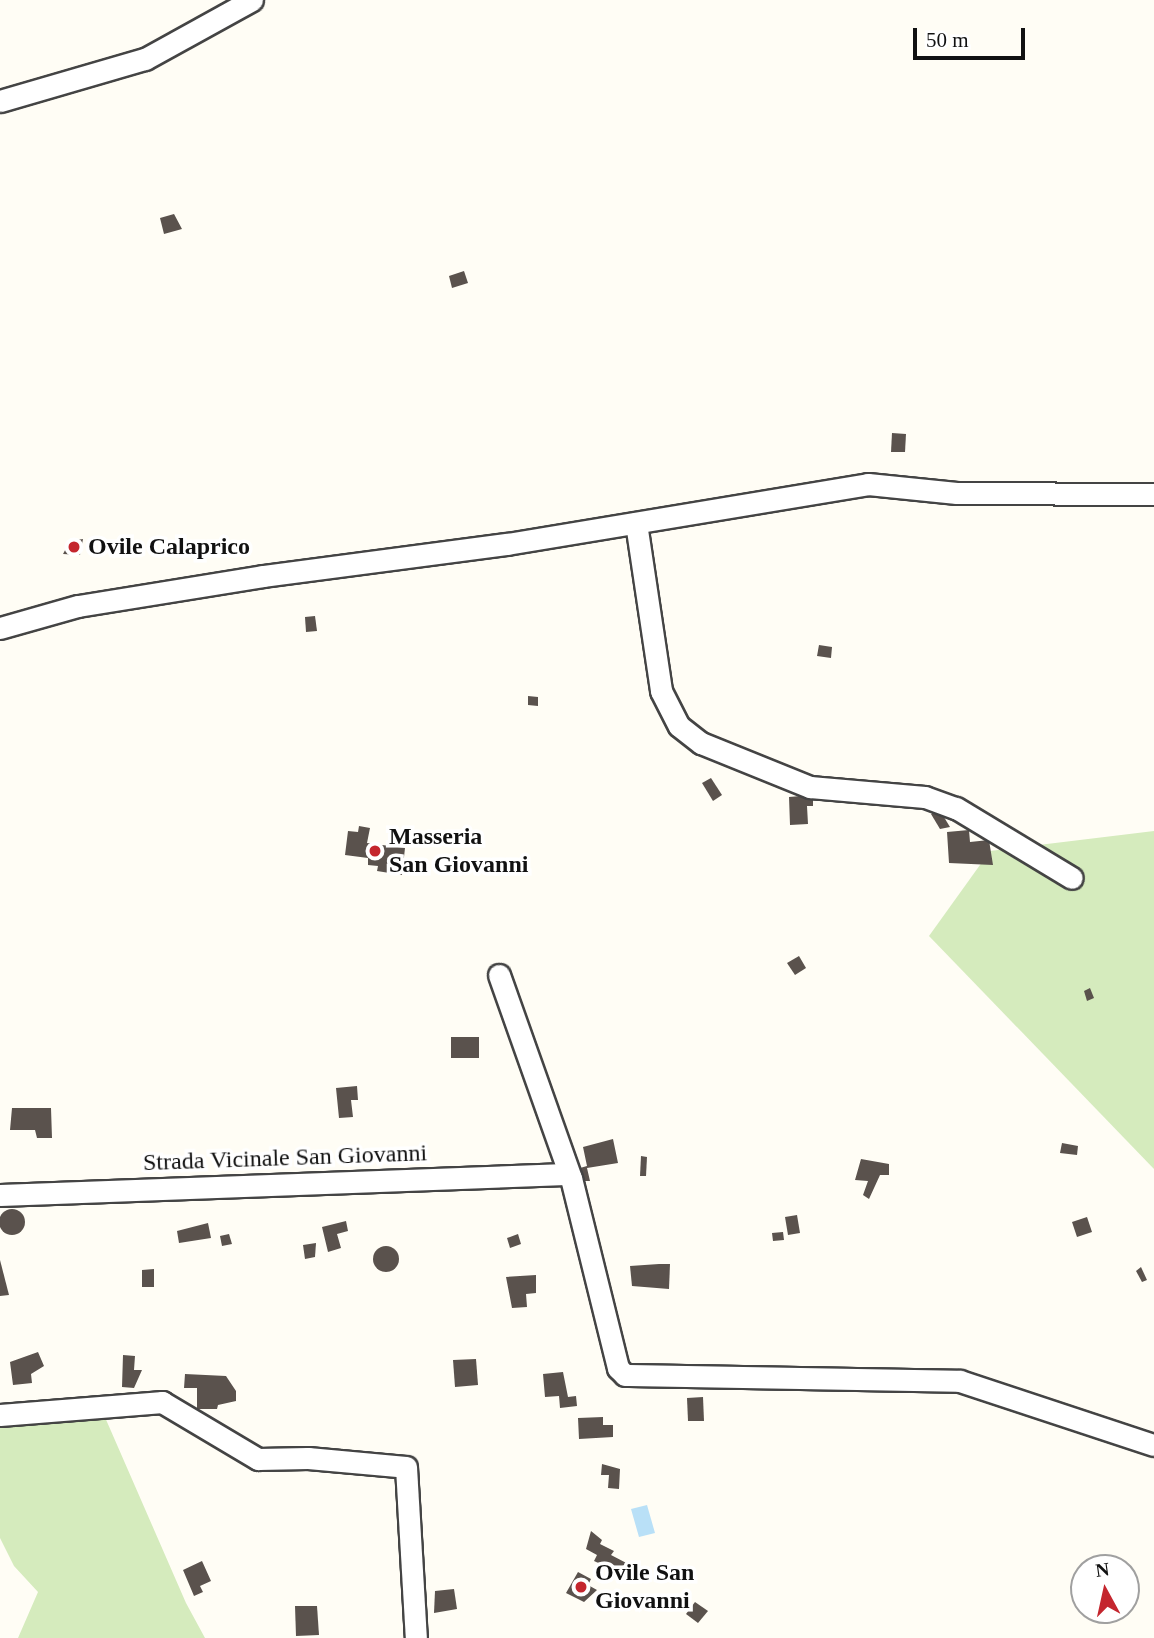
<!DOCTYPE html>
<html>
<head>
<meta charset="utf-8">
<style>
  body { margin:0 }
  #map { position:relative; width:1154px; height:1638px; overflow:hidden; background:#fffdf5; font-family:"Times New Roman",serif }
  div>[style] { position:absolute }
  .green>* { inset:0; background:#d5ebbd }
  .water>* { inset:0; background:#b9e0f7 }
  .building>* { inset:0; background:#5a524d }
  .round { border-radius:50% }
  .roads { filter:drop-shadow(2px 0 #444) drop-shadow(-2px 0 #444) drop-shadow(0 2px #444) drop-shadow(0 -2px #444) }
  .minor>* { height:21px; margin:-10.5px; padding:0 10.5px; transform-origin:10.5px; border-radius:10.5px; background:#fff }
  .dots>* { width:19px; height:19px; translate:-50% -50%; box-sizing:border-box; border:4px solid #fff; border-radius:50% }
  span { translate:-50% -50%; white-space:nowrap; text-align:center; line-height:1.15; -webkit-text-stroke:7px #fff; paint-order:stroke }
  .poi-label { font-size:24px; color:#111; font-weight:700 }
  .left { translate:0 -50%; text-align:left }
  .street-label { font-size:24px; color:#111 }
  .north { position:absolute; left:1070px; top:1554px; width:70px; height:70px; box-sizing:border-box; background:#fff; border:2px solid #a0a0a0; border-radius:50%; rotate:352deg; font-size:19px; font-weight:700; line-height:28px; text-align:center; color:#111 }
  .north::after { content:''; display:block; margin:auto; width:24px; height:32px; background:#c4262e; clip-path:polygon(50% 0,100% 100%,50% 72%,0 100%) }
  .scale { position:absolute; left:913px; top:28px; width:112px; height:32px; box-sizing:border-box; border:4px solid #111; border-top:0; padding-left:9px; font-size:21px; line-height:24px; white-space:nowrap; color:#111; -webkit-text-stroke:5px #fff; paint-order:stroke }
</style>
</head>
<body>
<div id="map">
  <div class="green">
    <div style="clip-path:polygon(1154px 831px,1154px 1169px,929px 936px,990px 851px)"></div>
    <div style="clip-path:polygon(104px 1415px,186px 1603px,205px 1638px,18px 1638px,38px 1592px,14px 1566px,0 1538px,0 1424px)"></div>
  </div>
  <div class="water">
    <div style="clip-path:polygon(647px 1505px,655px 1533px,639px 1537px,631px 1509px)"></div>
  </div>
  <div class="building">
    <div style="clip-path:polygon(174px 214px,182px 229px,164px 234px,160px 218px)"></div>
    <div style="clip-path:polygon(464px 271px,468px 283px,452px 288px,449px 276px)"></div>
    <div style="clip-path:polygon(892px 433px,906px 434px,905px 452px,891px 452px)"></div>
    <div style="clip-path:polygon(83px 539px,80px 555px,63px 554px,70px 541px)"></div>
    <div style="clip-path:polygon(315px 616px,317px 631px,306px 632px,305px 617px)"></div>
    <div style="clip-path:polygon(819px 645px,832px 647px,831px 658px,817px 656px)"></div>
    <div style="clip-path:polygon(528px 696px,538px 697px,538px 706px,528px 705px)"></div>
    <div style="clip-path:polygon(711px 778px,722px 795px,713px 801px,702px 783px)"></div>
    <div style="clip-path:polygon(813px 795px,813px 806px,807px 806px,808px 824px,790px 825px,789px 797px)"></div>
    <div style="clip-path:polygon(939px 809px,950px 827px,940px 829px,931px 814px)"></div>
    <div style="clip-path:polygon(359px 826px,370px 828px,367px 843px,405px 848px,402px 875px,377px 871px,378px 866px,368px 865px,368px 858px,345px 855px,348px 831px,358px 832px)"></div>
    <div style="clip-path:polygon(969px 830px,970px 842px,989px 840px,993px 865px,949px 863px,947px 832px)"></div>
    <div style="clip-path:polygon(799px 956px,806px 968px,795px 975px,787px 963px)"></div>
    <div style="clip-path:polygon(1090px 988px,1094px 998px,1087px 1001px,1084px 991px)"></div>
    <div style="clip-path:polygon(451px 1037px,479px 1037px,479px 1058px,451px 1058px)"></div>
    <div style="clip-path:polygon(357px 1086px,358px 1100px,351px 1100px,353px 1117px,339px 1118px,336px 1088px)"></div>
    <div style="clip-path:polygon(12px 1108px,51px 1108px,52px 1138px,37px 1138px,35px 1130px,10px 1130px)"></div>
    <div style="clip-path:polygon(613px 1139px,618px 1163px,587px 1168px,590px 1181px,580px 1181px,580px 1168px,587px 1166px,583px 1147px)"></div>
    <div style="clip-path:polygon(1062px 1143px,1078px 1146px,1077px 1155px,1060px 1153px)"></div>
    <div style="clip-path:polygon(641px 1156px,647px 1157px,646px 1176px,640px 1176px)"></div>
    <div style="clip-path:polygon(861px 1159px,889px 1164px,889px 1175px,880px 1175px,869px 1199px,863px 1195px,868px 1181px,855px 1180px)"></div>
    <div class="round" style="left:-1px;top:1209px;width:26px;height:26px"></div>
    <div style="clip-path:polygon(797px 1215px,800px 1233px,788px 1235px,785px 1217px)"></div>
    <div style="clip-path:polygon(1087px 1217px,1092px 1232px,1077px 1237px,1072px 1222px)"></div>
    <div style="clip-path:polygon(346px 1221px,348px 1231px,337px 1234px,341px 1248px,328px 1252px,322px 1227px)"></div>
    <div style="clip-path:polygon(208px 1223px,211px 1238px,179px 1243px,177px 1231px)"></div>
    <div style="clip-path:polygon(783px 1232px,784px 1240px,773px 1241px,772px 1233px)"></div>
    <div style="clip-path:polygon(229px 1234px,232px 1244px,222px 1246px,220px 1236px)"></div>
    <div style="clip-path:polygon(518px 1234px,521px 1244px,510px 1248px,507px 1238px)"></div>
    <div style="clip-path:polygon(316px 1243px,315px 1257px,305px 1259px,303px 1245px)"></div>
    <div class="round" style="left:373px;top:1246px;width:26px;height:26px"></div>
    <div style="clip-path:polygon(0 1260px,9px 1295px,0 1296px)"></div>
    <div style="clip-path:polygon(659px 1264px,670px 1264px,669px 1289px,632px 1286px,630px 1266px)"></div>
    <div style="clip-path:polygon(1141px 1267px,1147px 1280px,1142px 1282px,1136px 1271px)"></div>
    <div style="clip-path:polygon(154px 1269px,154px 1287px,142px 1287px,142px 1270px)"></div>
    <div style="clip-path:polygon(536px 1275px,536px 1293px,526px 1294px,527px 1307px,512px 1308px,506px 1277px)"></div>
    <div style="clip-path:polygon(38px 1352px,44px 1366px,31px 1374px,32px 1383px,13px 1385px,10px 1362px)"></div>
    <div style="clip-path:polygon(123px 1355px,135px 1356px,134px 1370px,142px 1370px,134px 1388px,122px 1387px)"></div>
    <div style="clip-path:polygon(476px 1359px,478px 1385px,455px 1387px,453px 1360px)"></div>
    <div style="clip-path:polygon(563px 1372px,568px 1397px,576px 1396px,577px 1406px,560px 1408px,559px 1396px,545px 1397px,543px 1374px)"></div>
    <div style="clip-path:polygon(185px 1374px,226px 1376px,236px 1391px,236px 1401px,218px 1405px,217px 1409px,197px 1409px,197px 1388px,184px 1388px)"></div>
    <div style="clip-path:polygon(703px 1397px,704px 1421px,688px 1421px,687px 1398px)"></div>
    <div style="clip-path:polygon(603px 1417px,603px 1425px,613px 1425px,613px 1437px,579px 1439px,578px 1418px)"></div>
    <div style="clip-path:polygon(602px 1464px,620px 1469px,619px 1489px,608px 1488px,609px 1475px,601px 1475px)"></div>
    <div style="clip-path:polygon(591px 1531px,602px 1540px,600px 1544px,614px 1551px,611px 1555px,634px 1567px,620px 1573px,594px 1561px,597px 1555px,586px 1549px)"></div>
    <div style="clip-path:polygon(202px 1561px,211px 1581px,200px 1586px,203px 1592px,194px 1596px,183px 1570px)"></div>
    <div style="clip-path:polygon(578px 1572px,591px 1579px,588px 1585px,597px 1590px,584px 1602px,566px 1593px)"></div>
    <div style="clip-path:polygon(454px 1589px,457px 1609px,434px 1613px,435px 1591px)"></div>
    <div style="clip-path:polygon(695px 1602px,708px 1611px,698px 1623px,686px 1614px)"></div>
    <div style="clip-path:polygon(295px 1606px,317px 1606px,319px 1635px,296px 1636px)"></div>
  </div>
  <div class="roads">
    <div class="minor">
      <div style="left:0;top:101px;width:151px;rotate:-16.2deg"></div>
      <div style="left:145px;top:59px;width:122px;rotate:-28.9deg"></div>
      <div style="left:636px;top:523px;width:170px;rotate:81.5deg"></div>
      <div style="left:661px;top:691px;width:39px;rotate:63deg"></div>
      <div style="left:679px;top:726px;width:28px;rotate:38deg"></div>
      <div style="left:701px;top:743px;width:118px;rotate:22deg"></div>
      <div style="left:810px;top:787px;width:115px;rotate:5deg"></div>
      <div style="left:925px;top:797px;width:33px;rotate:20deg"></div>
      <div style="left:956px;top:808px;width:135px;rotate:31.1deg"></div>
      <div style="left:0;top:628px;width:81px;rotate:-15.8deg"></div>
      <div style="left:78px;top:606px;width:187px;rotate:-9.2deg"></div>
      <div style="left:263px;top:576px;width:246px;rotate:-7.5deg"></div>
      <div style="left:507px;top:544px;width:366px;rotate:-9.4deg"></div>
      <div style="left:868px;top:484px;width:89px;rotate:5.8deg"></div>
      <div style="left:957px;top:493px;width:197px;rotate:0.3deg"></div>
      <div style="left:499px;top:975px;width:215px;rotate:70.5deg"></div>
      <div style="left:571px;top:1178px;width:196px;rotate:76.1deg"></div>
      <div style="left:618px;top:1368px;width:10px;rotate:45deg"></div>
      <div style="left:625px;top:1375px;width:335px;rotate:1deg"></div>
      <div style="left:960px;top:1381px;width:204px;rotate:18.3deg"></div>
      <div style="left:0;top:1195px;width:566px;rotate:-2.12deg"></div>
      <div style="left:566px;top:1174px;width:6px;rotate:39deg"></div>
      <div style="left:0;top:1415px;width:163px;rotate:-4.6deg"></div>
      <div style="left:162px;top:1402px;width:112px;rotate:30.7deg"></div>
      <div style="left:258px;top:1459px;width:50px;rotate:-1.1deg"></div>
      <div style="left:308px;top:1458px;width:98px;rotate:5.2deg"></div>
      <div style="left:406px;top:1467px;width:171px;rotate:86.7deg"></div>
    </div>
  </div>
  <div class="dots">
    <div style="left:74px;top:547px;background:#c4262e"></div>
    <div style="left:375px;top:851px;background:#c4262e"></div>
    <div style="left:581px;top:1587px;background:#c4262e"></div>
  </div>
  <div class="poi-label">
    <span class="left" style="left:88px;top:547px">Ovile Calaprico</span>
    <span class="left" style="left:389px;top:851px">Masseria<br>San Giovanni</span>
    <span class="left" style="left:595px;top:1587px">Ovile San<br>Giovanni</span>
  </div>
  <div class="street-label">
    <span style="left:285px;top:1158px;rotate:-2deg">Strada Vicinale San Giovanni</span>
  </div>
  <div class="north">N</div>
  <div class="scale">50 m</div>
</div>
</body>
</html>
